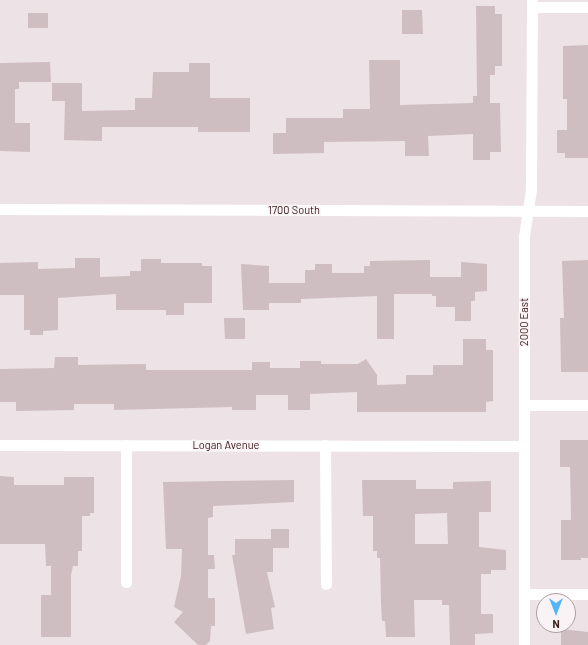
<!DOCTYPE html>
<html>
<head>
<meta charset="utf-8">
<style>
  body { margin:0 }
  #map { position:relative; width:588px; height:645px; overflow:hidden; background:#ede2e5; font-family:Barlow,sans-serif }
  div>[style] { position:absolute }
  .building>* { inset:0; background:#cebec2 }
  .minor>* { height:11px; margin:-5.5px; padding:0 5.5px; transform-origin:5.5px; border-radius:5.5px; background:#fff }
  .tertiary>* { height:11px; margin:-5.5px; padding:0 5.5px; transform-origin:5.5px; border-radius:5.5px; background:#fff }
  span { translate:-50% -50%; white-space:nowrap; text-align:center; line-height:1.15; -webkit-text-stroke:3.5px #f9f3f5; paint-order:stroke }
  .street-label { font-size:11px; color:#3f2124 }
  .north { position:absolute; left:536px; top:593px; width:40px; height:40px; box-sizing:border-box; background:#f9f3f5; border:1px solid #af9fa1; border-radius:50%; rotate:180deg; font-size:11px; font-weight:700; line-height:16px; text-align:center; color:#3f2124 }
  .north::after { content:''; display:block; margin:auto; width:14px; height:18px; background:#54b5f9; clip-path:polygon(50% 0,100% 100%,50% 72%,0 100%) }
</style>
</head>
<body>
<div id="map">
  <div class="building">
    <div style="clip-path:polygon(476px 6px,495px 6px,495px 14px,502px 14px,502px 66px,495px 66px,495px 75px,490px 75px,490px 103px,500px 103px,501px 152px,490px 152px,490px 160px,473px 160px,473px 134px,428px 136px,429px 156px,405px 156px,405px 141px,324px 142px,324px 153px,273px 154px,273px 133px,286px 133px,286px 118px,343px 118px,343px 109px,370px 109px,369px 60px,400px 60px,400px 105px,473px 103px,473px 96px,477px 96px)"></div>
    <div style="clip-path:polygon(402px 10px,422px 10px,423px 34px,402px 34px)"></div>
    <div style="clip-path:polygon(28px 13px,48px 13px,48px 28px,28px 28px)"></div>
    <div style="clip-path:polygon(588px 45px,588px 158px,565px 158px,565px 153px,557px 153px,557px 130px,567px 130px,567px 99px,563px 99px,563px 46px)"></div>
    <div style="clip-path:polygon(50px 62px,51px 82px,19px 82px,19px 89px,15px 89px,15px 123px,30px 123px,30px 152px,0 151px,0 63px)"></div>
    <div style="clip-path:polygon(189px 63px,210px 63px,210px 98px,250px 98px,250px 132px,198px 132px,198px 127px,102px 127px,102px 141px,64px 140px,65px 101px,52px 101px,52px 83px,82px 83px,82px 111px,135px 110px,135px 98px,152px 98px,153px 72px,189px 72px)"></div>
    <div style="clip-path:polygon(75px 258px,100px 258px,100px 277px,130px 276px,130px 271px,141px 271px,141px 259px,161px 259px,161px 263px,202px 263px,202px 266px,212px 266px,212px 303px,184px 303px,184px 315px,166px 315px,166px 310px,116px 310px,116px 294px,58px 298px,58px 330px,43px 331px,43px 335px,30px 335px,30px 330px,24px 330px,24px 295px,0 295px,0 263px,38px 262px,38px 269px,75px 268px)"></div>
    <div style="clip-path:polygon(430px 260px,430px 277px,461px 277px,461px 262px,487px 264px,487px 291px,475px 292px,475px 301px,471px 301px,471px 321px,455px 321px,455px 307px,436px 307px,436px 296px,432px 296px,432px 294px,394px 294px,394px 339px,377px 339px,377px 296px,301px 299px,301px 303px,269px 303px,269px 310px,243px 310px,241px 264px,269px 266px,269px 283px,305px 283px,305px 270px,315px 270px,315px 264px,332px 264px,332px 273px,364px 273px,364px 266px,370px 266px,370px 261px)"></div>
    <div style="clip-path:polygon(588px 260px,588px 372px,561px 372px,560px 318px,564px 318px,562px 261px)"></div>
    <div style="clip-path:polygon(224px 318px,245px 318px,245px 339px,225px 339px)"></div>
    <div style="clip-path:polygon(463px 339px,486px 339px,486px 350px,493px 350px,493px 401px,486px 402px,486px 412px,357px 412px,357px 392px,310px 394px,310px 410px,288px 410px,288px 395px,256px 395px,256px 410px,232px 410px,232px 407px,114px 410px,114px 404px,74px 404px,74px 410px,16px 411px,16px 402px,0 402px,0 369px,54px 368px,55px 357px,78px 357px,78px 365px,146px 364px,146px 370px,252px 370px,252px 362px,270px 362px,270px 368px,300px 368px,300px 361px,321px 361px,321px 364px,358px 364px,366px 359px,377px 375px,377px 385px,406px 384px,406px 375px,433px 375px,433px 365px,463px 365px)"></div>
    <div style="clip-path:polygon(560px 440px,588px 440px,588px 558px,581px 558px,581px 560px,561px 560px,561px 520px,571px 520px,570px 467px,560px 467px)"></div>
    <div style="clip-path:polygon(0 476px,14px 477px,14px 485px,64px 485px,64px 477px,94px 477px,94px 513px,90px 513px,90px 516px,82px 516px,82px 551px,78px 551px,78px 566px,73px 566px,71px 575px,71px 637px,41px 637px,41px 595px,51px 595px,51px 566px,46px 566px,45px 544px,0 544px)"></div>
    <div style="clip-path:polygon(294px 480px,294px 502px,213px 506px,213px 517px,208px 518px,208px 555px,214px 555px,215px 569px,208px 569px,208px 598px,215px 598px,215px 626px,211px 626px,210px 641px,206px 645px,198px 645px,174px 622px,183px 612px,174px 607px,181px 576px,182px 549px,166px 549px,163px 482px)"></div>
    <div style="clip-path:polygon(evenodd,362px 480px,416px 480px,416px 489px,453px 489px,453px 482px,491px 481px,491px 512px,479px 512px,479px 547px,506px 550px,506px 570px,491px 570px,491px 574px,481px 574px,481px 614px,493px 614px,493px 633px,475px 634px,475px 645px,450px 645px,449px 605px,442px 605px,442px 600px,414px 600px,415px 637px,386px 637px,385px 621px,382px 621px,381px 603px,380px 558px,377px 558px,377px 551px,373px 551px,373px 516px,363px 516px,362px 480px,447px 513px,448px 544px,415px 544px,415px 514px,447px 513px)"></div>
    <div style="clip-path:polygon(271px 529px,289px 529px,289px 548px,273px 548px,273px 572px,267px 572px,275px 607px,271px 608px,274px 629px,246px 634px,232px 555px,235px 555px,235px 539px,271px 539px)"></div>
    <div style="clip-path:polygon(561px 629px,588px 632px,588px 645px,561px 645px)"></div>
  </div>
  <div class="minor">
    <div style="left:532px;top:7px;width:56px"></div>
    <div style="left:524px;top:405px;width:64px"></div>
    <div style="left:0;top:445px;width:524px;rotate:0.11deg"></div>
    <div style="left:126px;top:445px;width:137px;rotate:90deg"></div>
    <div style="left:325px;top:445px;width:139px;rotate:89.6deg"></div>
    <div style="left:524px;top:594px;width:64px"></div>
    <div style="left:524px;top:645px;width:409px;rotate:-90deg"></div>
    <div style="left:524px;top:236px;width:48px;rotate:-81.5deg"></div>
    <div style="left:531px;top:189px;width:189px;rotate:-89.7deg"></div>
  </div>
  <div class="tertiary">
    <div style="left:0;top:209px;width:588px;rotate:0.19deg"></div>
  </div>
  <div class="street-label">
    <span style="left:294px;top:210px">1700 South</span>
    <span style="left:524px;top:322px;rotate:-90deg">2000 East</span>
    <span style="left:226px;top:445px">Logan Avenue</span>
  </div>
  <div class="north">N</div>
</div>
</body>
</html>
